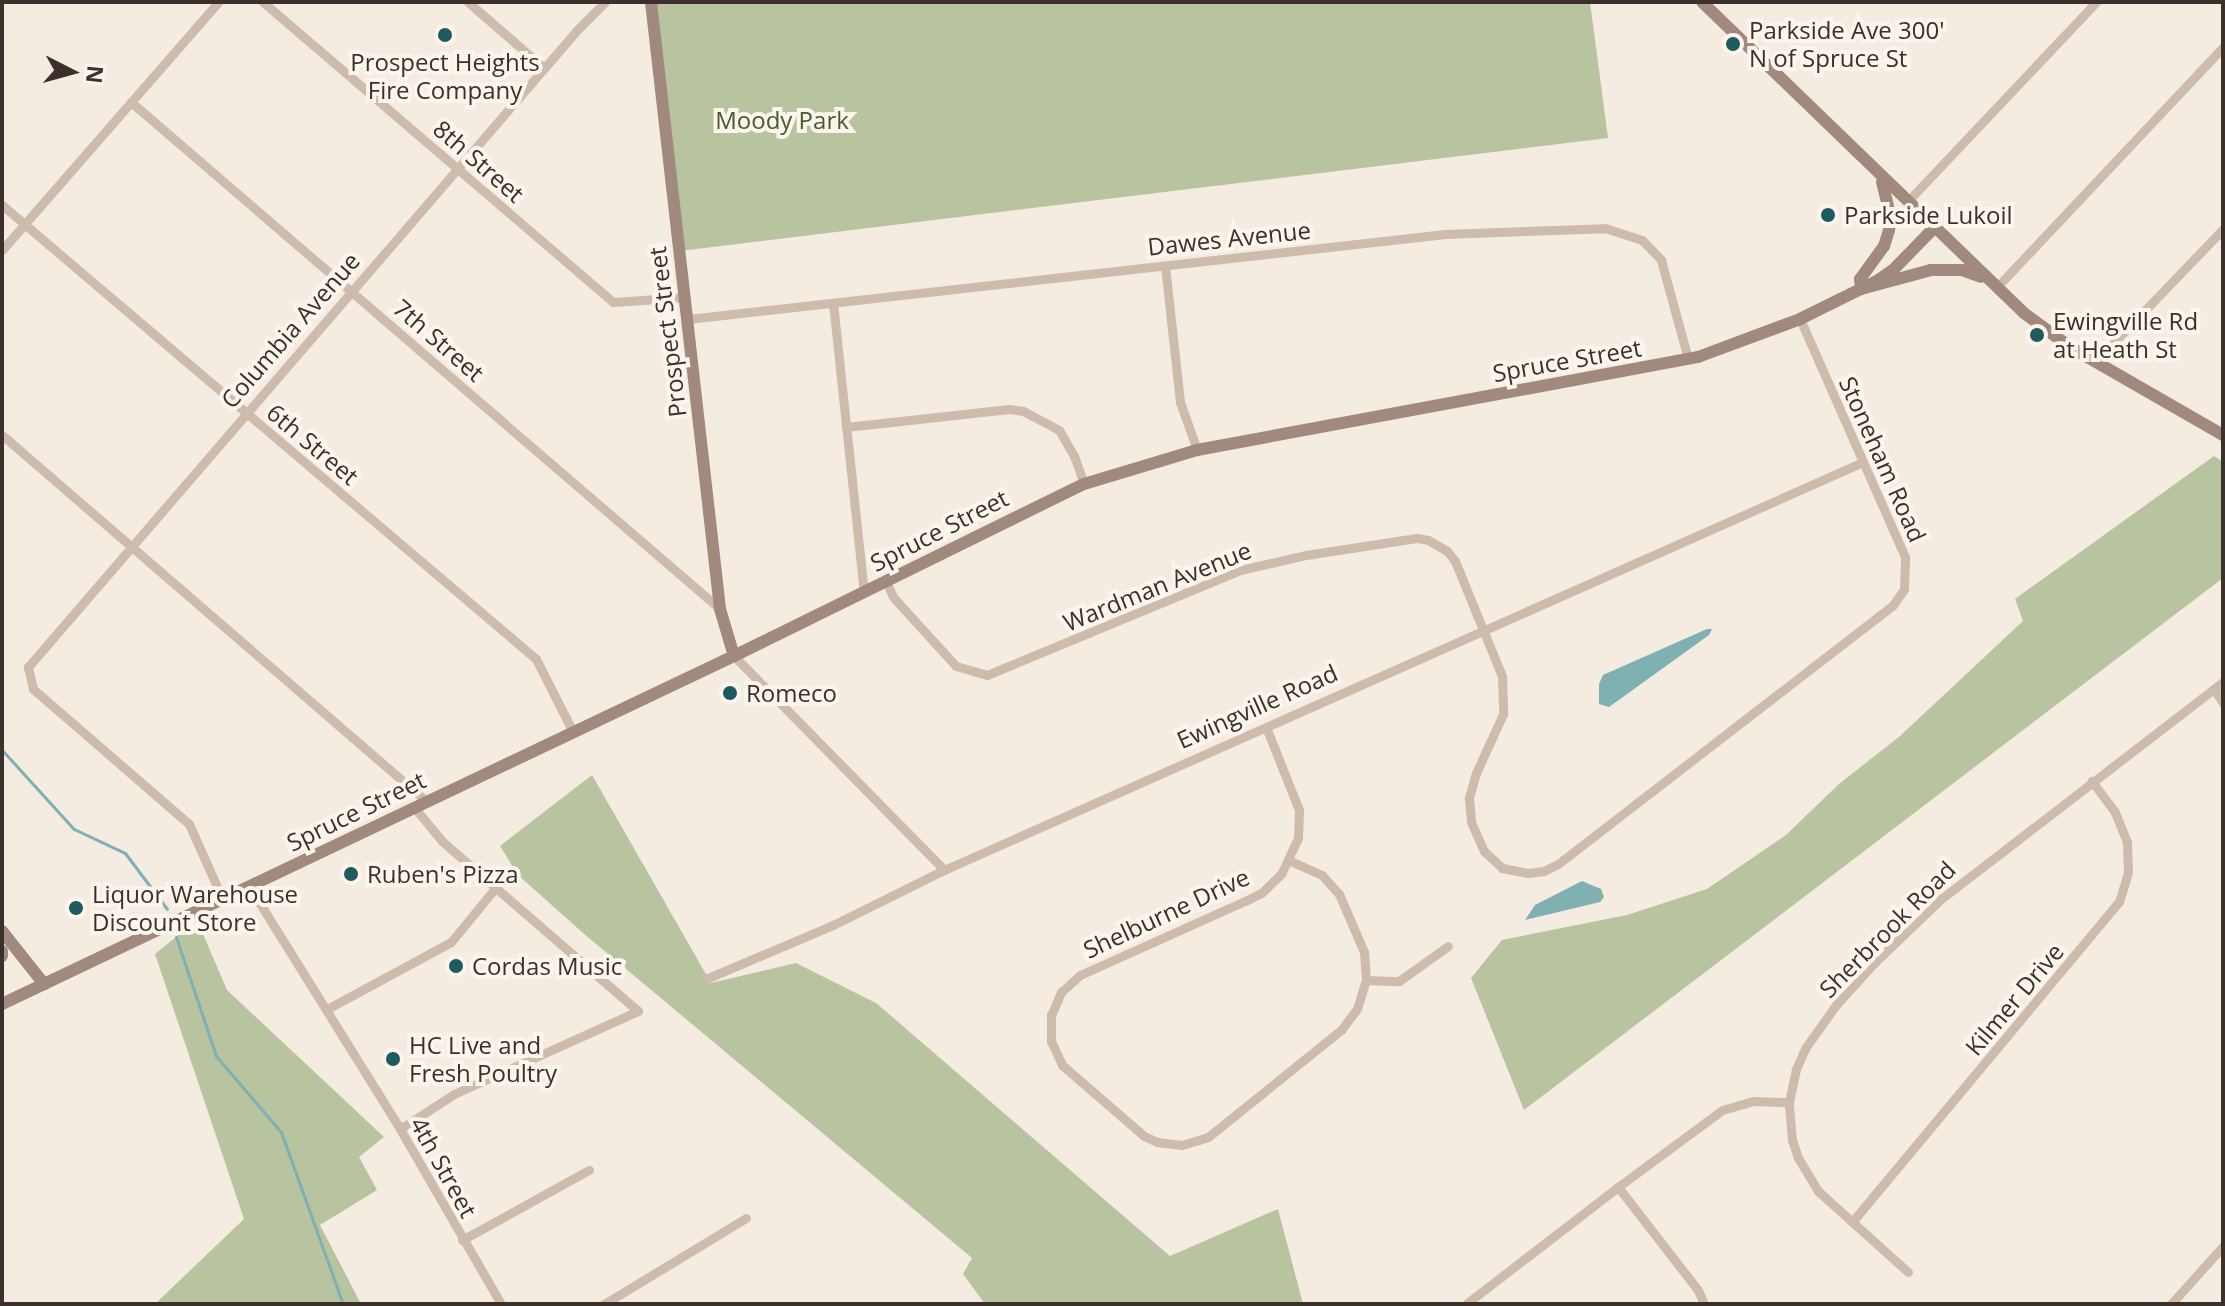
<!DOCTYPE html>
<html>
<head>
<meta charset="utf-8">
<style>
  body { margin:0 }
  #map { position:relative; width:2225px; height:1306px; overflow:hidden; background:#f4ebe1; font-family:"Open Sans",sans-serif }
  div>[style] { position:absolute }
  .green>* { inset:0; background:#b8c4a0 }
  .water>* { inset:0; background:#7fb0b2 }
  .stream>* { height:3px; margin:-1.5px; padding:0 1.5px; transform-origin:1.5px; border-radius:1.5px; background:#7fb0b2 }
  .street>* { height:9px; margin:-4.5px; padding:0 4.5px; transform-origin:4.5px; border-radius:4.5px; background:#cdbbac }
  .secondary>* { height:12px; margin:-6px; padding:0 6px; transform-origin:6px; border-radius:6px; background:#a18a7d }
  .dots>* { width:22px; height:22px; translate:-50% -50%; box-sizing:border-box; border:4px solid #fbf5ee; border-radius:50% }
  span { translate:-50% -50%; white-space:nowrap; text-align:center; line-height:1.15; -webkit-text-stroke:8px #fbf5ee; paint-order:stroke }
  .poi-label { font-size:24px; color:#3b302b }
  .left { translate:0 -50%; text-align:left }
  .park-label { font-size:24px; color:#4a5a2e }
  .street-label { font-size:24px; color:#3b302b }
  .frame { position:absolute; inset:0; border:4px solid #3b302b; pointer-events:none }
  .north { position:absolute; left:32px; top:32px; width:80px; height:80px; -webkit-text-stroke:6px #fbf5ee; paint-order:stroke; rotate:96deg; font-size:22px; font-weight:700; line-height:32px; text-align:center; color:#3b302b }
  .north::after { content:''; display:block; margin:auto; width:28px; height:36px; background:#3b302b; clip-path:polygon(50% 0,100% 100%,50% 72%,0 100%) }
</style>
</head>
<body>
<div id="map">
  <div class="green">
    <div style="clip-path:polygon(648px 2px,1590px 2px,1608px 138px,680px 251px)"></div>
    <div style="clip-path:polygon(2214px 456px,2223px 462px,2223px 578px,1524px 1110px,1471px 978px,1502px 940px,1627px 915px,1707px 889px,1786px 835px,1839px 784px,1900px 736px,2023px 621px,2015px 599px)"></div>
    <div style="clip-path:polygon(592px 775px,711px 983px,796px 963px,876px 1003px,1170px 1256px,1278px 1209px,1303px 1304px,985px 1304px,963px 1274px,972px 1258px,583px 933px,518px 875px,500px 846px)"></div>
    <div style="clip-path:polygon(197px 920px,227px 990px,384px 1137px,359px 1157px,377px 1190px,320px 1225px,361px 1304px,155px 1304px,244px 1219px,155px 954px)"></div>
  </div>
  <div class="water">
    <div style="clip-path:polygon(1707px 629px,1712px 629px,1709px 635px,1609px 707px,1599px 704px,1599px 684px,1603px 675px)"></div>
    <div style="clip-path:polygon(1582px 881px,1601px 889px,1604px 897px,1600px 902px,1525px 920px,1535px 905px)"></div>
  </div>
  <div class="stream">
    <div style="left:2px;top:750px;width:107px;rotate:47.7deg"></div>
    <div style="left:74px;top:829px;width:56px;rotate:25.2deg"></div>
    <div style="left:125px;top:853px;width:70px;rotate:53.1deg"></div>
    <div style="left:176px;top:937px;width:126px;rotate:71.4deg"></div>
    <div style="left:216px;top:1056px;width:100px;rotate:49.5deg"></div>
    <div style="left:281px;top:1132px;width:183px;rotate:70.2deg"></div>
  </div>
  <div class="street">
    <div style="left:263px;top:2px;width:461px;rotate:40.6deg"></div>
    <div style="left:613px;top:302px;width:73px;rotate:-3.9deg"></div>
    <div style="left:468px;top:2px;width:101px;rotate:41deg"></div>
    <div style="left:131px;top:102px;width:777px;rotate:40.72deg"></div>
    <div style="left:1907px;top:202px;width:275px;rotate:-46.6deg"></div>
    <div style="left:2px;top:205px;width:701px;rotate:40.37deg"></div>
    <div style="left:536px;top:659px;width:82px;rotate:63.1deg"></div>
    <div style="left:2px;top:250px;width:329px;rotate:-48.9deg"></div>
    <div style="left:1165px;top:266px;width:137px;rotate:83.7deg"></div>
    <div style="left:1180px;top:402px;width:51px;rotate:70.5deg"></div>
    <div style="left:1996px;top:288px;width:331px;rotate:-46.7deg"></div>
    <div style="left:833px;top:303px;width:291px;rotate:83.9deg"></div>
    <div style="left:688px;top:319px;width:762px;rotate:-6.41deg"></div>
    <div style="left:1445px;top:234px;width:160px;rotate:-2.1deg"></div>
    <div style="left:1605px;top:228px;width:39px;rotate:18deg"></div>
    <div style="left:1642px;top:240px;width:28px;rotate:46deg"></div>
    <div style="left:1661px;top:260px;width:103px;rotate:74.7deg"></div>
    <div style="left:2096px;top:361px;width:183px;rotate:-46.1deg"></div>
    <div style="left:846px;top:427px;width:164px;rotate:-6.3deg"></div>
    <div style="left:1009px;top:409px;width:14px;rotate:8deg"></div>
    <div style="left:1023px;top:411px;width:41px;rotate:27.8deg"></div>
    <div style="left:1059px;top:430px;width:30px;rotate:60deg"></div>
    <div style="left:1074px;top:456px;width:30px;rotate:70deg"></div>
    <div style="left:2px;top:435px;width:560px;rotate:40.8deg"></div>
    <div style="left:886px;top:581px;width:17px;rotate:66deg"></div>
    <div style="left:893px;top:597px;width:93px;rotate:47.6deg"></div>
    <div style="left:956px;top:666px;width:32px;rotate:16deg"></div>
    <div style="left:987px;top:675px;width:274px;rotate:-22.5deg"></div>
    <div style="left:1240px;top:570px;width:68px;rotate:-12.8deg"></div>
    <div style="left:1306px;top:555px;width:112px;rotate:-8.7deg"></div>
    <div style="left:1417px;top:538px;width:11px;rotate:10deg"></div>
    <div style="left:1428px;top:540px;width:22px;rotate:30deg"></div>
    <div style="left:1447px;top:551px;width:13px;rotate:51deg"></div>
    <div style="left:1455px;top:561px;width:124px;rotate:67.8deg"></div>
    <div style="left:1502px;top:676px;width:38px;rotate:88deg"></div>
    <div style="left:1503px;top:714px;width:65px;rotate:114.6deg"></div>
    <div style="left:1476px;top:773px;width:26px;rotate:106deg"></div>
    <div style="left:1469px;top:798px;width:24px;rotate:85deg"></div>
    <div style="left:1471px;top:822px;width:32px;rotate:66deg"></div>
    <div style="left:1484px;top:851px;width:25px;rotate:43deg"></div>
    <div style="left:1502px;top:868px;width:26px;rotate:11deg"></div>
    <div style="left:1528px;top:873px;width:16px;rotate:-7deg"></div>
    <div style="left:1544px;top:871px;width:16px;rotate:-27deg"></div>
    <div style="left:1558px;top:864px;width:423px;rotate:-37.7deg"></div>
    <div style="left:1893px;top:605px;width:19px;rotate:-55deg"></div>
    <div style="left:1904px;top:589px;width:32px;rotate:-88deg"></div>
    <div style="left:1905px;top:557px;width:260px;rotate:-113.8deg"></div>
    <div style="left:734px;top:656px;width:300px;rotate:45.5deg"></div>
    <div style="left:2214px;top:689px;width:17px;rotate:57deg"></div>
    <div style="left:1266px;top:727px;width:89px;rotate:68.3deg"></div>
    <div style="left:1299px;top:810px;width:28px;rotate:92deg"></div>
    <div style="left:1298px;top:838px;width:38px;rotate:115deg"></div>
    <div style="left:1282px;top:873px;width:29px;rotate:136deg"></div>
    <div style="left:1261px;top:893px;width:16px;rotate:153deg"></div>
    <div style="left:1247px;top:900px;width:183px;rotate:155.8deg"></div>
    <div style="left:1080px;top:975px;width:25px;rotate:138deg"></div>
    <div style="left:1061px;top:992px;width:25px;rotate:113deg"></div>
    <div style="left:1051px;top:1015px;width:26px;rotate:90deg"></div>
    <div style="left:1051px;top:1041px;width:26px;rotate:65deg"></div>
    <div style="left:1062px;top:1065px;width:108px;rotate:40.9deg"></div>
    <div style="left:1144px;top:1136px;width:14px;rotate:25deg"></div>
    <div style="left:1157px;top:1142px;width:25px;rotate:7deg"></div>
    <div style="left:1182px;top:1145px;width:27px;rotate:-17deg"></div>
    <div style="left:1208px;top:1137px;width:171px;rotate:-38.8deg"></div>
    <div style="left:1341px;top:1030px;width:26px;rotate:-53deg"></div>
    <div style="left:1357px;top:1009px;width:30px;rotate:-73deg"></div>
    <div style="left:1366px;top:980px;width:28px;rotate:-94deg"></div>
    <div style="left:1364px;top:952px;width:63px;rotate:-113.3deg"></div>
    <div style="left:1339px;top:894px;width:25px;rotate:-132deg"></div>
    <div style="left:1322px;top:875px;width:35px;rotate:-156deg"></div>
    <div style="left:249px;top:886px;width:286px;rotate:58.1deg"></div>
    <div style="left:400px;top:1129px;width:202px;rotate:60deg"></div>
    <div style="left:222px;top:898px;width:81px;rotate:-114deg"></div>
    <div style="left:189px;top:824px;width:206px;rotate:-139.1deg"></div>
    <div style="left:33px;top:689px;width:23px;rotate:-103deg"></div>
    <div style="left:28px;top:667px;width:842px;rotate:-49.24deg"></div>
    <div style="left:578px;top:29px;width:38px;rotate:-45deg"></div>
    <div style="left:708px;top:978px;width:136px;rotate:-23deg"></div>
    <div style="left:833px;top:925px;width:124px;rotate:-26.4deg"></div>
    <div style="left:944px;top:870px;width:1005px;rotate:-23.94deg"></div>
    <div style="left:1366px;top:980px;width:33px;rotate:2deg"></div>
    <div style="left:1399px;top:981px;width:60px;rotate:-35.5deg"></div>
    <div style="left:327px;top:1009px;width:141px;rotate:-28.4deg"></div>
    <div style="left:451px;top:942px;width:71px;rotate:-50.7deg"></div>
    <div style="left:400px;top:1129px;width:64px;rotate:-32.9deg"></div>
    <div style="left:454px;top:1094px;width:202px;rotate:-24.3deg"></div>
    <div style="left:638px;top:1011px;width:259px;rotate:-139.1deg"></div>
    <div style="left:442px;top:841px;width:44px;rotate:-129.5deg"></div>
    <div style="left:1618px;top:1187px;width:129px;rotate:-36.5deg"></div>
    <div style="left:1722px;top:1110px;width:33px;rotate:-16deg"></div>
    <div style="left:1754px;top:1101px;width:35px;rotate:2deg"></div>
    <div style="left:1852px;top:1222px;width:417px;rotate:-50.2deg"></div>
    <div style="left:2119px;top:902px;width:31px;rotate:-73deg"></div>
    <div style="left:2128px;top:872px;width:30px;rotate:-92deg"></div>
    <div style="left:2127px;top:842px;width:32px;rotate:-112deg"></div>
    <div style="left:2115px;top:812px;width:39px;rotate:-127deg"></div>
    <div style="left:462px;top:1240px;width:145px;rotate:-28.9deg"></div>
    <div style="left:1908px;top:1272px;width:121px;rotate:-138deg"></div>
    <div style="left:1818px;top:1191px;width:39px;rotate:-121deg"></div>
    <div style="left:1798px;top:1158px;width:19px;rotate:-108deg"></div>
    <div style="left:1792px;top:1140px;width:38px;rotate:-95deg"></div>
    <div style="left:1789px;top:1102px;width:34px;rotate:-78deg"></div>
    <div style="left:1796px;top:1069px;width:24px;rotate:-66deg"></div>
    <div style="left:1806px;top:1047px;width:52px;rotate:-54.5deg"></div>
    <div style="left:1836px;top:1005px;width:57px;rotate:-47.9deg"></div>
    <div style="left:1874px;top:963px;width:93px;rotate:-43.7deg"></div>
    <div style="left:1941px;top:899px;width:356px;rotate:-37.6deg"></div>
    <div style="left:604px;top:1304px;width:166px;rotate:-31.2deg"></div>
    <div style="left:1466px;top:1304px;width:192px;rotate:-37.6deg"></div>
    <div style="left:1618px;top:1187px;width:130px;rotate:52.2deg"></div>
    <div style="left:1698px;top:1290px;width:15px;rotate:67deg"></div>
    <div style="left:2171px;top:1304px;width:78px;rotate:-48.1deg"></div>
  </div>
  <div class="secondary">
    <div style="left:651px;top:2px;width:611px;rotate:83.51deg"></div>
    <div style="left:720px;top:609px;width:49px;rotate:73.4deg"></div>
    <div style="left:1702px;top:2px;width:448px;rotate:44deg"></div>
    <div style="left:2024px;top:313px;width:57px;rotate:36.5deg"></div>
    <div style="left:2070px;top:347px;width:177px;rotate:29.9deg"></div>
    <div style="left:1882px;top:182px;width:32px;rotate:76deg"></div>
    <div style="left:1890px;top:213px;width:17px;rotate:93deg"></div>
    <div style="left:1889px;top:230px;width:17px;rotate:107deg"></div>
    <div style="left:1884px;top:246px;width:41px;rotate:126deg"></div>
    <div style="left:1860px;top:279px;width:10px;rotate:84deg"></div>
    <div style="left:1861px;top:289px;width:73px;rotate:-15.2deg"></div>
    <div style="left:1931px;top:270px;width:31px"></div>
    <div style="left:1962px;top:270px;width:20px;rotate:20deg"></div>
    <div style="left:2px;top:931px;width:68px;rotate:51.6deg"></div>
    <div style="left:2px;top:951px;width:5px;rotate:90deg"></div>
    <div style="left:2px;top:1004px;width:811px;rotate:-25.43deg"></div>
    <div style="left:734px;top:656px;width:390px;rotate:-26.2deg"></div>
    <div style="left:1084px;top:484px;width:118px;rotate:-16.7deg"></div>
    <div style="left:1197px;top:450px;width:510px;rotate:-10.52deg"></div>
    <div style="left:1698px;top:357px;width:109px;rotate:-20.4deg"></div>
    <div style="left:1800px;top:319px;width:86px;rotate:-26.3deg"></div>
    <div style="left:1877px;top:281px;width:19px;rotate:-35deg"></div>
    <div style="left:1893px;top:270px;width:59px;rotate:-45.7deg"></div>
  </div>
  <div class="dots">
    <div style="left:445px;top:35px;background:#1f5a5e"></div>
    <div style="left:1733px;top:44px;background:#1f5a5e"></div>
    <div style="left:1828px;top:215px;background:#1f5a5e"></div>
    <div style="left:2037px;top:335px;background:#1f5a5e"></div>
    <div style="left:730px;top:693px;background:#1f5a5e"></div>
    <div style="left:351px;top:874px;background:#1f5a5e"></div>
    <div style="left:76px;top:908px;background:#1f5a5e"></div>
    <div style="left:456px;top:966px;background:#1f5a5e"></div>
    <div style="left:393px;top:1059px;background:#1f5a5e"></div>
  </div>
  <div class="poi-label">
    <span class="left" style="left:1749px;top:44px">Parkside Ave 300'<br>N of Spruce St</span>
    <span style="left:445px;top:76px">Prospect Heights<br>Fire Company</span>
    <span class="left" style="left:1844px;top:215px">Parkside Lukoil</span>
    <span class="left" style="left:2053px;top:335px">Ewingville Rd<br>at Heath St</span>
    <span class="left" style="left:746px;top:693px">Romeco</span>
    <span class="left" style="left:367px;top:874px">Ruben's Pizza</span>
    <span class="left" style="left:92px;top:908px">Liquor Warehouse<br>Discount Store</span>
    <span class="left" style="left:472px;top:966px">Cordas Music</span>
    <span class="left" style="left:409px;top:1059px">HC Live and<br>Fresh Poultry</span>
  </div>
  <div class="park-label">
    <span style="left:782px;top:120px">Moody Park</span>
  </div>
  <div class="street-label">
    <span style="left:479px;top:161px;rotate:41deg">8th Street</span>
    <span style="left:1229px;top:238px;rotate:-6deg">Dawes Avenue</span>
    <span style="left:290px;top:330px;rotate:-49deg">Columbia Avenue</span>
    <span style="left:667px;top:332px;rotate:-97deg">Prospect Street</span>
    <span style="left:439px;top:340px;rotate:41deg">7th Street</span>
    <span style="left:1567px;top:360px;rotate:-10deg">Spruce Street</span>
    <span style="left:313px;top:444px;rotate:40deg">6th Street</span>
    <span style="left:1883px;top:459px;rotate:66deg">Stoneham Road</span>
    <span style="left:939px;top:530px;rotate:-27deg">Spruce Street</span>
    <span style="left:1157px;top:586px;rotate:-22deg">Wardman Avenue</span>
    <span style="left:1257px;top:706px;rotate:-24deg">Ewingville Road</span>
    <span style="left:356px;top:811px;rotate:-26deg">Spruce Street</span>
    <span style="left:1166px;top:913px;rotate:-25deg">Shelburne Drive</span>
    <span style="left:1887px;top:929px;rotate:-45deg">Sherbrook Road</span>
    <span style="left:2014px;top:999px;rotate:-50deg">Kilmer Drive</span>
    <span style="left:444px;top:1167px;rotate:61deg">4th Street</span>
  </div>
  <div class="frame"></div>
  <div class="north">N</div>
</div>
</body>
</html>
